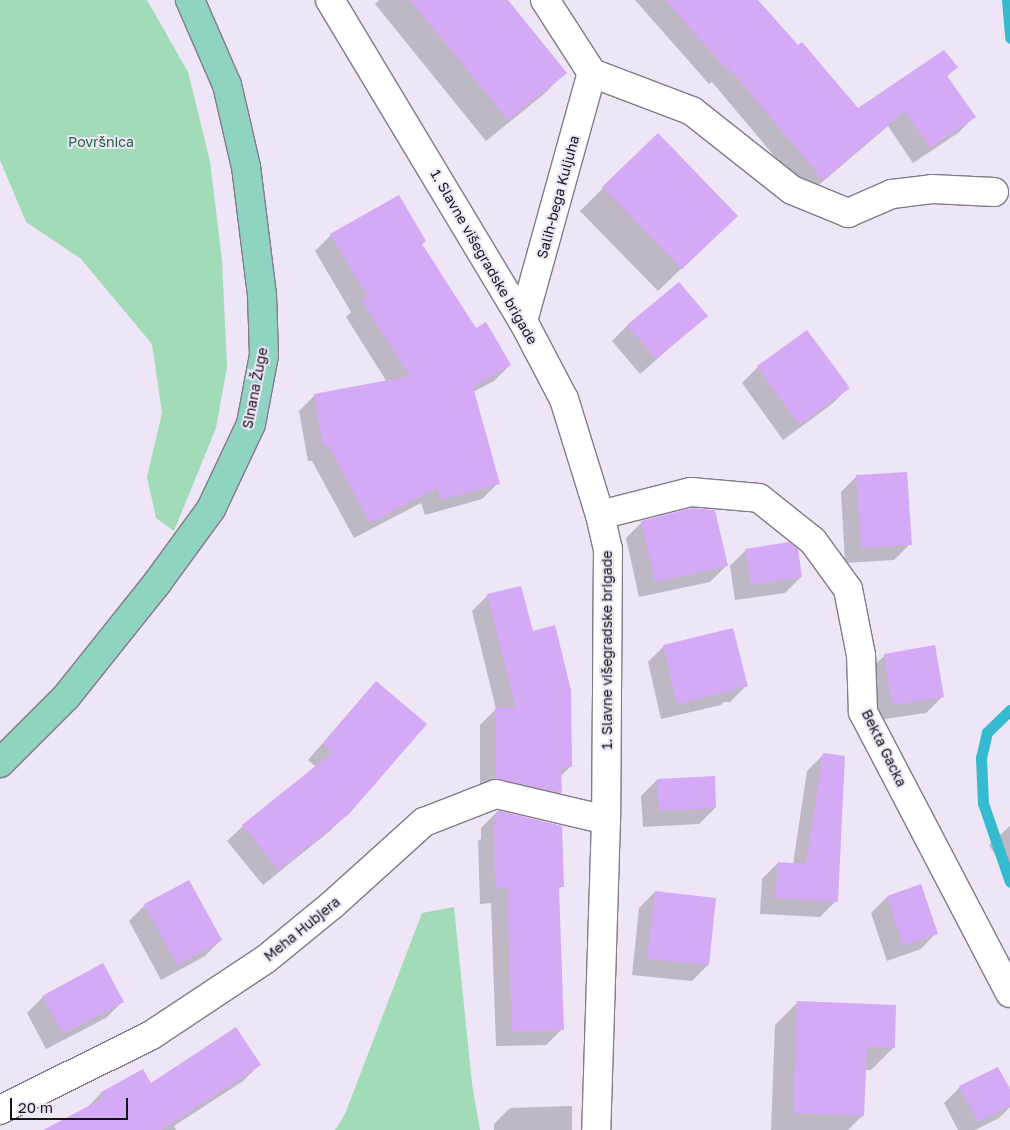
<!DOCTYPE html>
<html>
<head>
<meta charset="utf-8">
<style>
  body { margin:0 }
  #map { position:relative; width:1010px; height:1130px; overflow:hidden; background:#eee5f6; font-family:"Golos Text",sans-serif }
  div>[style] { position:absolute }
  .green>* { inset:0; background:#a1dbb7 }
  .shadow>* { inset:0; background:#0003 }
  .stream>* { height:11px; margin:-5.5px; padding:0 5.5px; transform-origin:5.5px; border-radius:5.5px; background:#35bbcf }
  .building>* { inset:0; background:#d4aaf6 }
  .roads { filter:drop-shadow(1px 0 #827a89) drop-shadow(-1px 0 #827a89) drop-shadow(0 1px #827a89) drop-shadow(0 -1px #827a89) }
  .minor>* { height:28px; margin:-14px; padding:0 14px; transform-origin:14px; border-radius:14px; background:#fff }
  .major>* { height:28px; margin:-14px; padding:0 14px; transform-origin:14px; border-radius:14px; background:#8fd4c1 }
  span { translate:-50% -50%; white-space:nowrap; text-align:center; line-height:1.15; -webkit-text-stroke:4px #eee5f6; paint-order:stroke }
  .park-label { font-size:14px; color:#226342 }
  .street-label { font-size:14px; color:#171419 }
  .scale { position:absolute; left:10px; top:1098px; width:118px; height:22px; box-sizing:border-box; border:2px solid #171419; border-top:0; padding-left:6px; font-size:15px; line-height:18px; white-space:nowrap; color:#171419; -webkit-text-stroke:4px #eee5f6; paint-order:stroke }
</style>
</head>
<body>
<div id="map">
  <div class="green">
    <div style="clip-path:polygon(0 0,147px 0,188px 72px,210px 161px,222px 260px,227px 367px,216px 428px,174px 531px,156px 518px,147px 477px,162px 413px,152px 344px,81px 259px,26px 222px,0 160px)"></div>
    <div style="clip-path:polygon(454px 907px,472px 1084px,480px 1130px,335px 1130px,345px 1114px,422px 913px)"></div>
  </div>
  <div class="shadow">
    <div style="clip-path:polygon(379px 0,506px 0,565px 73px,544px 94px,486px 141px,375px 4px)"></div>
    <div style="clip-path:polygon(635px 0,756px 0,858px 110px,956px 67px,947px 77px,974px 117px,958px 133px,913px 163px,888px 126px,807px 195px,712px 82px,709px 84px)"></div>
    <div style="clip-path:polygon(603px 188px,713px 238px,658px 291px,580px 211px)"></div>
    <div style="clip-path:polygon(331px 235px,421px 245px,475px 330px,510px 365px,494px 381px,473px 392px,498px 483px,482px 499px,425px 515px,421px 503px,354px 538px,312px 461px,308px 461px,299px 411px,315px 395px,387px 382px,346px 317px,351px 312px,315px 251px)"></div>
    <div style="clip-path:polygon(706px 316px,640px 374px,612px 341px,628px 325px)"></div>
    <div style="clip-path:polygon(758px 367px,848px 388px,832px 404px,783px 440px,742px 383px)"></div>
    <div style="clip-path:polygon(857px 476px,910px 544px,894px 560px,845px 563px,841px 492px)"></div>
    <div style="clip-path:polygon(642px 522px,726px 566px,710px 582px,639px 597px,626px 538px)"></div>
    <div style="clip-path:polygon(746px 550px,801px 577px,785px 593px,735px 600px,730px 566px)"></div>
    <div style="clip-path:polygon(488px 595px,571px 766px,560px 777px,560px 793px,545px 809px,480px 795px,480px 725px,496px 709px,472px 611px)"></div>
    <div style="clip-path:polygon(664px 646px,746px 686px,730px 702px,724px 702px,721px 705px,661px 719px,648px 662px)"></div>
    <div style="clip-path:polygon(885px 655px,942px 697px,926px 713px,877px 720px,869px 671px)"></div>
    <div style="clip-path:polygon(376px 682px,348px 813px,331px 830px,263px 885px,227px 841px,243px 826px,316px 767px,308px 760px)"></div>
    <div style="clip-path:polygon(823px 755px,836px 901px,820px 917px,760px 914px,762px 879px,778px 863px,793px 864px,807px 771px)"></div>
    <div style="clip-path:polygon(657px 780px,715px 808px,699px 824px,643px 827px,641px 796px)"></div>
    <div style="clip-path:polygon(497px 812px,561px 827px,562px 886px,557px 891px,562px 1029px,546px 1045px,496px 1046px,491px 903px,480px 904px,478px 841px,481px 839px,481px 828px)"></div>
    <div style="clip-path:polygon(1010px 826px,1010px 878px,989px 845px)"></div>
    <div style="clip-path:polygon(920px 886px,936px 933px,921px 949px,887px 961px,871px 913px,887px 897px)"></div>
    <div style="clip-path:polygon(655px 892px,708px 965px,692px 981px,632px 975px,639px 908px)"></div>
    <div style="clip-path:polygon(145px 905px,221px 940px,205px 956px,161px 980px,129px 921px)"></div>
    <div style="clip-path:polygon(43px 997px,122px 1002px,106px 1018px,46px 1049px,27px 1013px)"></div>
    <div style="clip-path:polygon(798px 1002px,894px 1047px,871px 1070px,864px 1070px,863px 1115px,848px 1130px,771px 1130px,775px 1025px)"></div>
    <div style="clip-path:polygon(259px 1065px,243px 1081px,174px 1126px,176px 1130px,46px 1130px,86px 1109px,101px 1093px,142px 1070px,151px 1085px)"></div>
    <div style="clip-path:polygon(960px 1087px,1010px 1092px,1010px 1107px,999px 1118px,975px 1130px,958px 1130px,944px 1103px)"></div>
    <div style="clip-path:polygon(572px 1106px,572px 1130px,494px 1130px,494px 1124px,510px 1108px)"></div>
  </div>
  <div class="stream">
    <div style="left:1007px;top:0;width:38px;rotate:85deg"></div>
    <div style="left:1010px;top:710px;width:32px;rotate:136deg"></div>
    <div style="left:987px;top:732px;width:27px;rotate:103deg"></div>
    <div style="left:981px;top:758px;width:45px;rotate:87.5deg"></div>
    <div style="left:983px;top:803px;width:83px;rotate:71.1deg"></div>
  </div>
  <div class="building">
    <div style="clip-path:polygon(410px 0,508px 0,567px 73px,508px 120px)"></div>
    <div style="clip-path:polygon(665px 0,758px 0,798px 45px,802px 42px,858px 108px,944px 50px,958px 67px,947px 76px,976px 117px,930px 148px,905px 111px,823px 180px,728px 67px,726px 69px)"></div>
    <div style="clip-path:polygon(658px 133px,738px 216px,682px 269px,602px 187px)"></div>
    <div style="clip-path:polygon(399px 195px,426px 241px,422px 244px,476px 328px,486px 322px,511px 365px,473px 387px,500px 484px,441px 500px,437px 488px,370px 523px,328px 445px,323px 446px,314px 394px,410px 376px,361px 300px,367px 296px,330px 234px)"></div>
    <div style="clip-path:polygon(679px 282px,708px 316px,656px 359px,627px 325px)"></div>
    <div style="clip-path:polygon(807px 330px,850px 388px,799px 425px,757px 366px)"></div>
    <div style="clip-path:polygon(907px 472px,912px 545px,861px 548px,856px 475px)"></div>
    <div style="clip-path:polygon(692px 508px,715px 510px,728px 566px,655px 582px,641px 521px)"></div>
    <div style="clip-path:polygon(789px 542px,798px 549px,802px 577px,751px 585px,745px 549px)"></div>
    <div style="clip-path:polygon(521px 586px,533px 631px,555px 625px,571px 690px,572px 767px,561px 767px,562px 793px,496px 779px,495px 708px,516px 708px,487px 594px)"></div>
    <div style="clip-path:polygon(733px 628px,748px 687px,738px 686px,738px 689px,677px 704px,663px 645px)"></div>
    <div style="clip-path:polygon(935px 645px,944px 697px,892px 705px,884px 654px)"></div>
    <div style="clip-path:polygon(376px 681px,427px 724px,349px 814px,279px 870px,242px 825px,333px 752px,323px 743px)"></div>
    <div style="clip-path:polygon(823px 753px,845px 756px,838px 902px,775px 898px,778px 862px,806px 864px)"></div>
    <div style="clip-path:polygon(715px 776px,716px 808px,659px 811px,657px 779px)"></div>
    <div style="clip-path:polygon(497px 810px,562px 826px,564px 887px,559px 887px,564px 1030px,512px 1031px,507px 888px,495px 888px,494px 824px,496px 824px)"></div>
    <div style="clip-path:polygon(189px 880px,222px 940px,177px 965px,144px 904px)"></div>
    <div style="clip-path:polygon(921px 884px,938px 934px,903px 946px,887px 896px)"></div>
    <div style="clip-path:polygon(655px 891px,716px 898px,709px 965px,647px 959px)"></div>
    <div style="clip-path:polygon(103px 963px,124px 1002px,63px 1034px,42px 996px)"></div>
    <div style="clip-path:polygon(797px 1001px,896px 1005px,895px 1048px,867px 1046px,864px 1116px,793px 1113px)"></div>
    <div style="clip-path:polygon(236px 1027px,261px 1065px,161px 1130px,43px 1130px,104px 1098px,101px 1092px,143px 1069px,151px 1083px)"></div>
    <div style="clip-path:polygon(998px 1067px,1010px 1089px,1010px 1106px,978px 1122px,959px 1086px)"></div>
  </div>
  <div class="roads">
    <div class="minor">
      <div style="left:330px;top:0;width:375px;rotate:59deg"></div>
      <div style="left:523px;top:321px;width:88px;rotate:62.3deg"></div>
      <div style="left:564px;top:399px;width:121px;rotate:72.8deg"></div>
      <div style="left:600px;top:515px;width:35px;rotate:77deg"></div>
      <div style="left:608px;top:549px;width:271px;rotate:90.4deg"></div>
      <div style="left:606px;top:820px;width:310px;rotate:91.8deg"></div>
      <div style="left:545px;top:0;width:87px;rotate:57.2deg"></div>
      <div style="left:592px;top:73px;width:107px;rotate:20.8deg"></div>
      <div style="left:692px;top:111px;width:127px;rotate:38.3deg"></div>
      <div style="left:792px;top:190px;width:61px;rotate:22.3deg"></div>
      <div style="left:848px;top:213px;width:48px;rotate:-23.4deg"></div>
      <div style="left:892px;top:194px;width:40px;rotate:-7.1deg"></div>
      <div style="left:932px;top:189px;width:62px;rotate:2.8deg"></div>
      <div style="left:523px;top:321px;width:257px;rotate:-74.5deg"></div>
      <div style="left:600px;top:515px;width:94px;rotate:-14.2deg"></div>
      <div style="left:691px;top:492px;width:68px;rotate:5deg"></div>
      <div style="left:759px;top:498px;width:69px;rotate:38.5deg"></div>
      <div style="left:813px;top:541px;width:59px;rotate:53.9deg"></div>
      <div style="left:848px;top:589px;width:67px;rotate:78.9deg"></div>
      <div style="left:861px;top:655px;width:57px;rotate:88deg"></div>
      <div style="left:863px;top:712px;width:317px;rotate:62.4deg"></div>
      <div style="left:0;top:1110px;width:167px;rotate:-26.3deg"></div>
      <div style="left:150px;top:1036px;width:139px;rotate:-33.6deg"></div>
      <div style="left:266px;top:959px;width:85px;rotate:-39.3deg"></div>
      <div style="left:332px;top:905px;width:124px;rotate:-42.1deg"></div>
      <div style="left:424px;top:822px;width:77px;rotate:-21.3deg"></div>
      <div style="left:496px;top:794px;width:113px;rotate:13.3deg"></div>
    </div>
    <div class="major">
      <div style="left:0;top:763px;width:93px;rotate:-45deg"></div>
      <div style="left:66px;top:697px;width:146px;rotate:-51.4deg"></div>
      <div style="left:157px;top:583px;width:92px;rotate:-53.9deg"></div>
      <div style="left:211px;top:509px;width:94px;rotate:-64.8deg"></div>
      <div style="left:251px;top:424px;width:70px;rotate:-79.3deg"></div>
      <div style="left:264px;top:355px;width:60px;rotate:-91.9deg"></div>
      <div style="left:262px;top:295px;width:129px;rotate:-97.1deg"></div>
      <div style="left:246px;top:167px;width:84px;rotate:-103deg"></div>
      <div style="left:227px;top:85px;width:93px;rotate:-113.5deg"></div>
    </div>
  </div>
  <div class="park-label">
    <span style="left:101px;top:142px">Površnica</span>
  </div>
  <div class="street-label">
    <span style="left:558px;top:197px;rotate:-75deg">Salih-bega Kuljuha</span>
    <span style="left:484px;top:257px;rotate:60deg">1. Slavne višegradske brigade</span>
    <span style="left:255px;top:388px;rotate:-79deg">Sinana Žuge</span>
    <span style="left:607px;top:650px;rotate:-90deg">1. Slavne višegradske brigade</span>
    <span style="left:884px;top:748px;rotate:64deg">Bekta Gacka</span>
    <span style="left:302px;top:929px;rotate:-39deg">Meha Hubjera</span>
  </div>
  <div class="scale">20 m</div>
</div>
</body>
</html>
